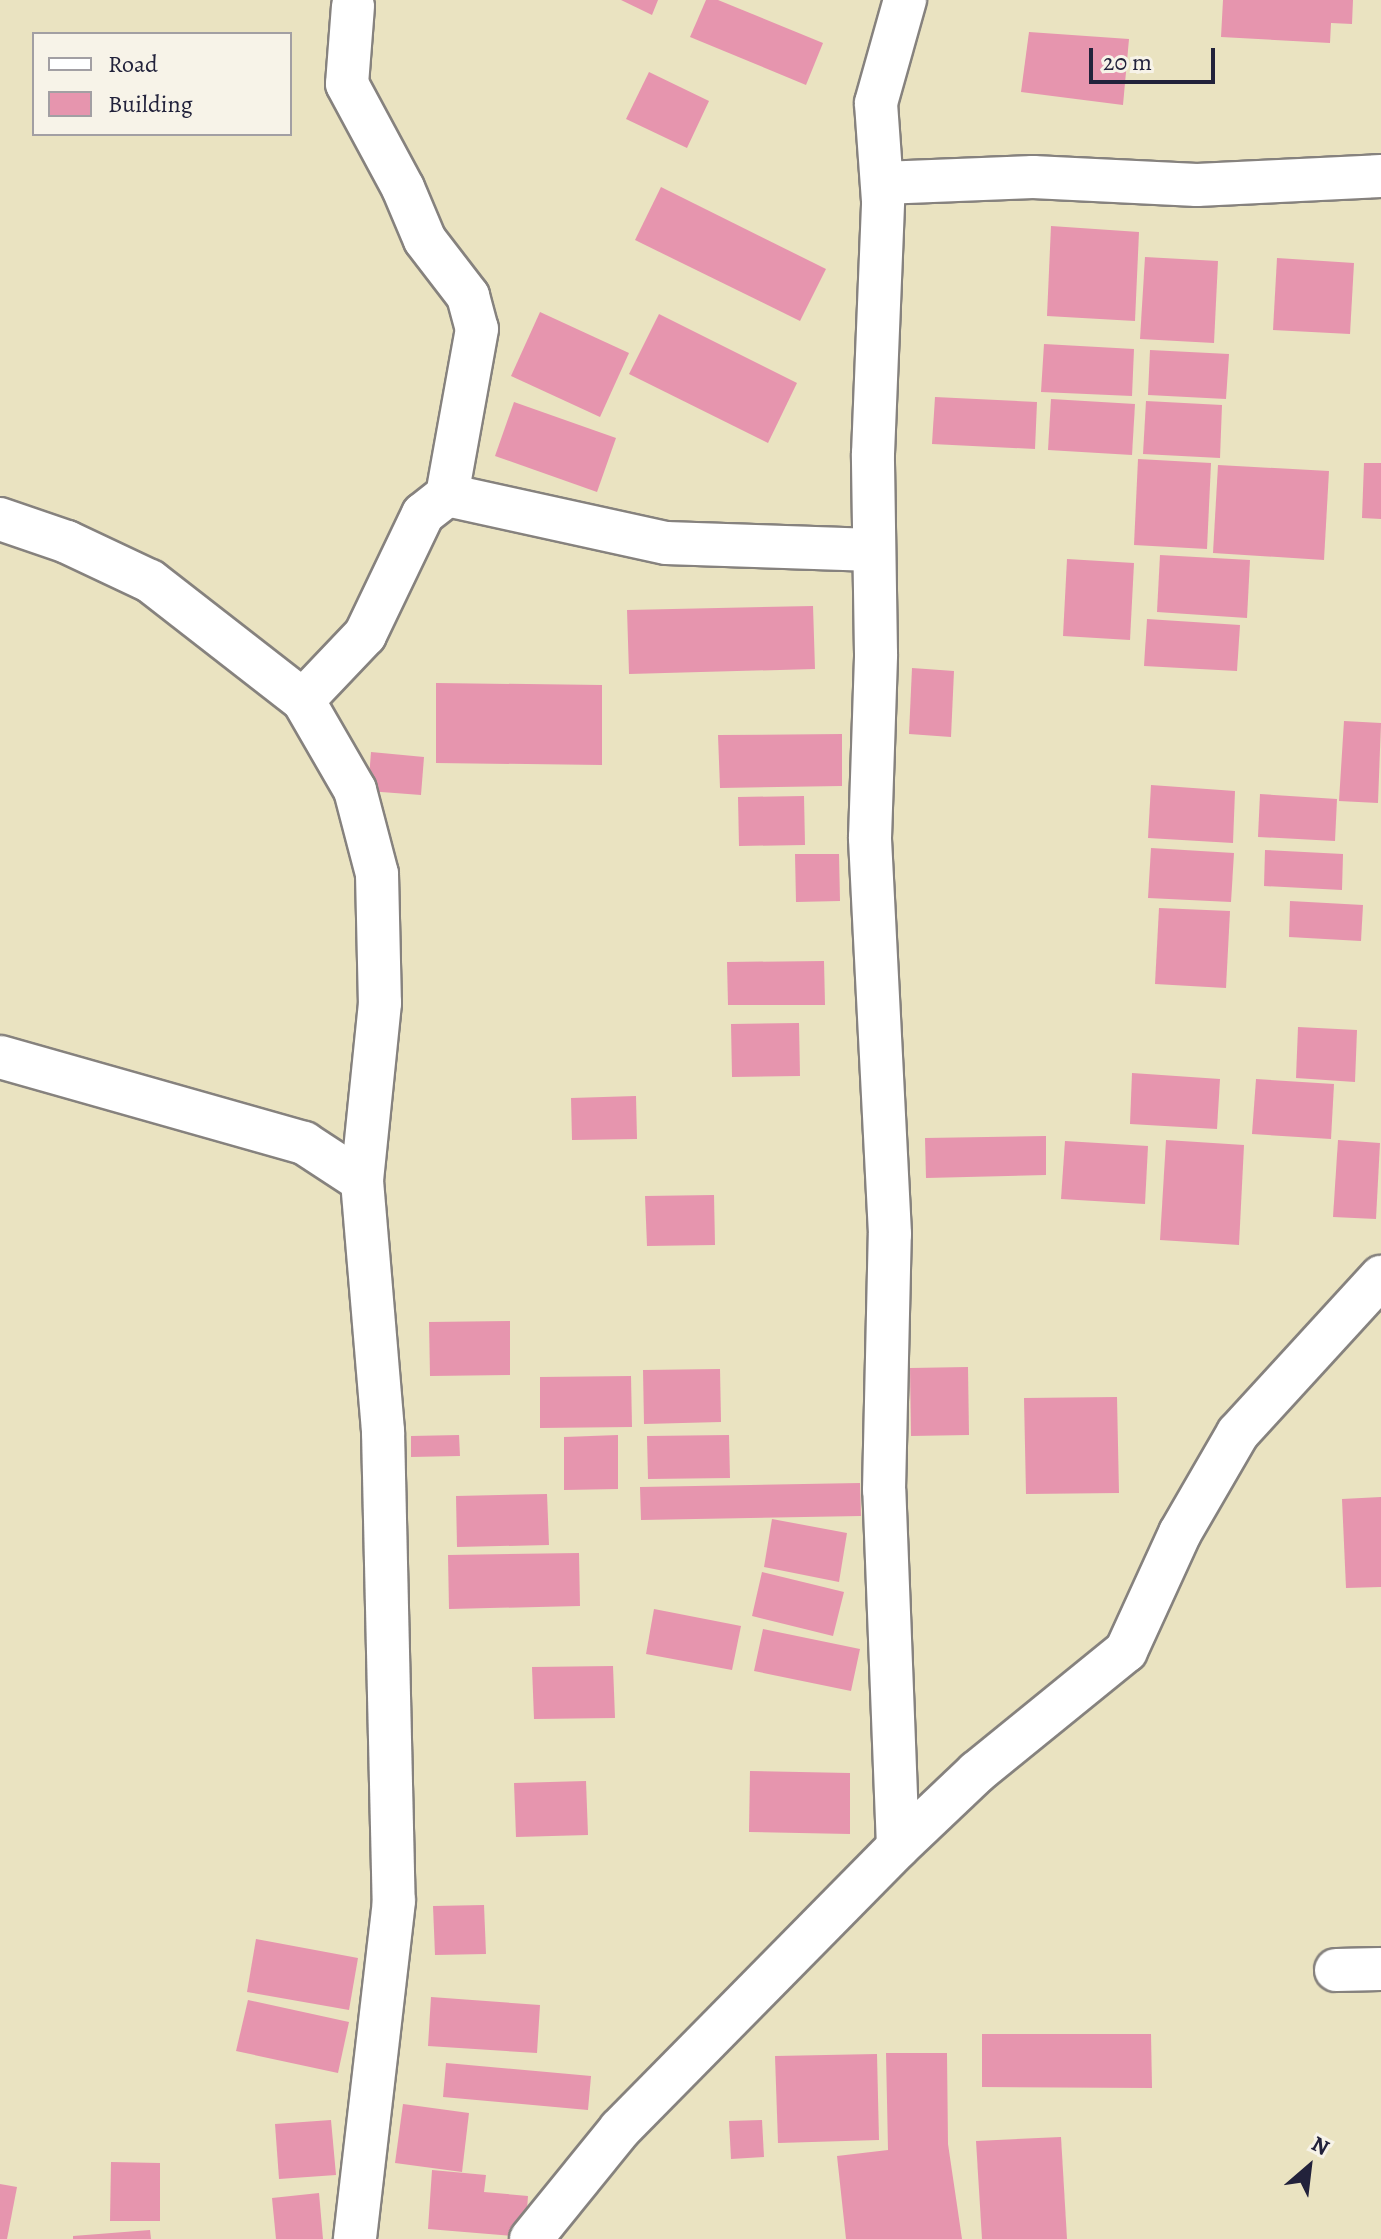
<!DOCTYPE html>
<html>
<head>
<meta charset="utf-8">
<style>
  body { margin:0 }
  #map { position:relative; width:1381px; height:2239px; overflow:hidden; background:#eae3c1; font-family:Alegreya,serif }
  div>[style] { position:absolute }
  .building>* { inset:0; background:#e695ae }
  .roads { filter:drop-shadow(2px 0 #86827e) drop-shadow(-2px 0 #86827e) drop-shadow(0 2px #86827e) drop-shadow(0 -2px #86827e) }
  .minor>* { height:42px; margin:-21px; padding:0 21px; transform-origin:21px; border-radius:21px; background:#fff }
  span { translate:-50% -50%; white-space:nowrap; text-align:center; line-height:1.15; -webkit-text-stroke:6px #f7f3e8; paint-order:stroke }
  .legend { position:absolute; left:32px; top:32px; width:260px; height:104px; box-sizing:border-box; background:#f7f3e8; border:2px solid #a29fa3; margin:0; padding:10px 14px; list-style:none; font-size:24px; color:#22223b }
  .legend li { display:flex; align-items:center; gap:16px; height:40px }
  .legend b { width:40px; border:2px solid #a29fa3 }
  .north { position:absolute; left:1269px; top:2127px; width:80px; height:80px; -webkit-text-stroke:6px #f7f3e8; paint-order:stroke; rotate:28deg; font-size:22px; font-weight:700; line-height:32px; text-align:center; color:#22223b }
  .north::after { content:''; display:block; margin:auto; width:28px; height:36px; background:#22223b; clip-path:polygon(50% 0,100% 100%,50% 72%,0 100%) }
  .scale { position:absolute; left:1089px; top:48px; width:126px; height:36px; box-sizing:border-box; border:4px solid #22223b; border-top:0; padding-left:10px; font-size:24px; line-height:28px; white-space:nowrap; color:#22223b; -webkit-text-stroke:6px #f7f3e8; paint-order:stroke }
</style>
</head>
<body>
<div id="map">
  <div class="building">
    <div style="clip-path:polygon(621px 0,658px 0,652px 15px)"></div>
    <div style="clip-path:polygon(706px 0,718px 0,823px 43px,806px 85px,690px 37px)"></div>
    <div style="clip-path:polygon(1223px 0,1353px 0,1352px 24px,1331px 23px,1330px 43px,1221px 37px)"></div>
    <div style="clip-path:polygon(1029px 32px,1129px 39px,1123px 105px,1021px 92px)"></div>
    <div style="clip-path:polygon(649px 72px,709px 101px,687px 148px,626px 119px)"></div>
    <div style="clip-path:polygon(661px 187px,826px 269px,800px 321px,635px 240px)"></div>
    <div style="clip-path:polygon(1051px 226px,1139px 232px,1135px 321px,1047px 316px)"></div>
    <div style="clip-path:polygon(1145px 257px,1218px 261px,1214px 343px,1140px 339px)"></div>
    <div style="clip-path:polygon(1277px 258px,1354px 263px,1350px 334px,1273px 330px)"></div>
    <div style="clip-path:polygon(540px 312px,629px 353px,600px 417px,511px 376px)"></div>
    <div style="clip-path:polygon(659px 314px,797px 383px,768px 443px,629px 374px)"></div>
    <div style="clip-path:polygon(1044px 344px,1134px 349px,1132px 396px,1041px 392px)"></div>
    <div style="clip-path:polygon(1150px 350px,1229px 354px,1226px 399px,1148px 395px)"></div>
    <div style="clip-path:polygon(935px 397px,1037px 402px,1035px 449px,932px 444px)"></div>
    <div style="clip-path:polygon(1051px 399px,1135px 404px,1132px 455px,1048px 450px)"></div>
    <div style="clip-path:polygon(1146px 401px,1222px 405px,1220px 458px,1143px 454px)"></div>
    <div style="clip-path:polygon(514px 402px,616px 438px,597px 492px,495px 456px)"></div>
    <div style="clip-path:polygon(1138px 459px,1211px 463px,1207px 549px,1134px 545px)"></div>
    <div style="clip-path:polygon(1364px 463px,1381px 463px,1381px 519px,1362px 518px)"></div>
    <div style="clip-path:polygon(1218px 465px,1329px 471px,1324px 560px,1213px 553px)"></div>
    <div style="clip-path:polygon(1160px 555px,1250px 560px,1247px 618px,1157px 612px)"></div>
    <div style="clip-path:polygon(1067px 559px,1134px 563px,1130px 640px,1063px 636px)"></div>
    <div style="clip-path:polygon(813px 606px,815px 669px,629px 674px,627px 610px)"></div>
    <div style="clip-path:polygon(1147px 619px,1240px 625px,1237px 671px,1144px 666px)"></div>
    <div style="clip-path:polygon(912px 668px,954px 671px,951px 737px,909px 734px)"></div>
    <div style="clip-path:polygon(436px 683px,602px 685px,602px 765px,436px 763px)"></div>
    <div style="clip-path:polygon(1344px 721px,1381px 723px,1378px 803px,1339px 801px)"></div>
    <div style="clip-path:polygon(842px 734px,842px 786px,720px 788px,718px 735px)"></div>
    <div style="clip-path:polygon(371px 752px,424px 757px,421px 795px,368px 791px)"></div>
    <div style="clip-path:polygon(1151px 785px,1235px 791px,1233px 843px,1148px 838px)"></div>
    <div style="clip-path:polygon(1260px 794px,1337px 799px,1335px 841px,1258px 837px)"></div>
    <div style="clip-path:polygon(804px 796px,805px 845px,739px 846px,738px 797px)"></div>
    <div style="clip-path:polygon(1151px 848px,1234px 853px,1231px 902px,1148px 898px)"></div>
    <div style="clip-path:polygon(1265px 850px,1343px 854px,1342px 890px,1264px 886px)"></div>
    <div style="clip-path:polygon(795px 854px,839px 854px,840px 901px,796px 902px)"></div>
    <div style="clip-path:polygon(1290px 901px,1363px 905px,1361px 941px,1289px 937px)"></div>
    <div style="clip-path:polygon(1159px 908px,1230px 911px,1226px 988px,1155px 984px)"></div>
    <div style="clip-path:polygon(824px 961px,825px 1005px,728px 1005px,727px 962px)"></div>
    <div style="clip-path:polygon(799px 1023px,800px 1076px,732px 1077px,731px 1024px)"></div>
    <div style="clip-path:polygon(1298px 1027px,1357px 1030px,1355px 1082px,1296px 1078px)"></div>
    <div style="clip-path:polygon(1132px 1073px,1220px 1079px,1217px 1129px,1130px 1124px)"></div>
    <div style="clip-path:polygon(1256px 1079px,1334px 1084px,1331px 1139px,1252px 1134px)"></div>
    <div style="clip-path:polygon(636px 1096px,637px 1139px,572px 1140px,571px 1098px)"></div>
    <div style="clip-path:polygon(1046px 1136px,1046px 1175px,926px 1178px,925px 1138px)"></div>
    <div style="clip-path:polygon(1166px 1140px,1244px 1145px,1239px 1245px,1160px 1240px)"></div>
    <div style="clip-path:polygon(1338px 1140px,1380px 1143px,1376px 1219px,1333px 1217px)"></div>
    <div style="clip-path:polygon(1065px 1141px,1148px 1146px,1145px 1204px,1061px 1199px)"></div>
    <div style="clip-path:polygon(714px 1195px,715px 1245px,647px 1246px,645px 1196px)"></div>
    <div style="clip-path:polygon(510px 1321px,510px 1375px,430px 1376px,429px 1322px)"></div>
    <div style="clip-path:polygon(968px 1367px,969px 1435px,911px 1436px,910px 1368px)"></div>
    <div style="clip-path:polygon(720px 1369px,721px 1422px,644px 1424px,643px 1370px)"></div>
    <div style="clip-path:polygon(631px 1376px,632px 1427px,540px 1428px,540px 1377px)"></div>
    <div style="clip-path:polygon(1117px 1397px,1119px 1493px,1026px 1494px,1024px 1398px)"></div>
    <div style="clip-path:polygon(459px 1435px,460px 1456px,411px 1457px,411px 1436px)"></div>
    <div style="clip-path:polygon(618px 1435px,618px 1489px,564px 1490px,564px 1437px)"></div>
    <div style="clip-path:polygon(729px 1435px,730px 1478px,648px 1479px,647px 1436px)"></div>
    <div style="clip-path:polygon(860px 1483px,861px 1516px,641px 1520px,640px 1487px)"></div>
    <div style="clip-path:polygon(547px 1494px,549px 1545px,457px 1547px,456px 1496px)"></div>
    <div style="clip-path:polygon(1381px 1497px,1381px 1587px,1346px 1588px,1342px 1499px)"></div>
    <div style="clip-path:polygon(772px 1519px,847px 1533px,839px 1582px,764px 1567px)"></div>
    <div style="clip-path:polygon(579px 1553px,580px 1606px,449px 1609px,448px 1555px)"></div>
    <div style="clip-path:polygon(762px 1572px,844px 1592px,833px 1636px,752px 1616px)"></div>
    <div style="clip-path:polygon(654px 1609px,741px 1626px,732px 1670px,646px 1654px)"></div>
    <div style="clip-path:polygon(763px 1629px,860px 1649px,851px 1691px,754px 1671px)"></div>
    <div style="clip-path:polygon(613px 1666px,615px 1718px,534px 1719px,532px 1667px)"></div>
    <div style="clip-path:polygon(750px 1771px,850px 1773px,850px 1834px,749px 1832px)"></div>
    <div style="clip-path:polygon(586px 1781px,588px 1835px,516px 1837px,514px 1783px)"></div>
    <div style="clip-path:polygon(484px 1905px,486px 1954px,435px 1955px,433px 1906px)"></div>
    <div style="clip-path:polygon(256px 1939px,358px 1958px,349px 2010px,247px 1992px)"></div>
    <div style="clip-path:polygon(431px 1997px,540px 2005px,537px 2053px,428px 2046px)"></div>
    <div style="clip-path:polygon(248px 2000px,349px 2022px,338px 2073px,236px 2051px)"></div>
    <div style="clip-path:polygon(982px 2034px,1151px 2034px,1152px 2088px,982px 2087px)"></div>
    <div style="clip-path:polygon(886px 2053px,947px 2053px,948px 2144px,962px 2239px,846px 2239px,837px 2156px,888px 2150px)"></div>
    <div style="clip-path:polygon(877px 2054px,879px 2140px,778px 2143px,775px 2056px)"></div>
    <div style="clip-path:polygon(446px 2063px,591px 2076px,588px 2110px,443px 2097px)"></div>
    <div style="clip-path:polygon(403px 2104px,469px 2113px,462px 2172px,395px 2163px)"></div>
    <div style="clip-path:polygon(331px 2120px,336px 2175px,279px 2179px,275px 2124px)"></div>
    <div style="clip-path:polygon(762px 2120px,764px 2157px,731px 2159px,729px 2121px)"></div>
    <div style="clip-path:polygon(1061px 2137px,1067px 2239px,982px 2239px,976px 2141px)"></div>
    <div style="clip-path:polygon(111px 2162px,160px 2163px,160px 2221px,110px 2221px)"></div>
    <div style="clip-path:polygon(432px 2170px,486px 2175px,484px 2192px,528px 2196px,525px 2237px,428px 2229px)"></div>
    <div style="clip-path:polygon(0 2184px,17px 2187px,7px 2239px,0 2239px)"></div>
    <div style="clip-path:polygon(319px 2193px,323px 2239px,276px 2239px,272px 2198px)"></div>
    <div style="clip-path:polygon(150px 2230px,151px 2239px,73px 2239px,73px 2236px)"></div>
  </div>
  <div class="roads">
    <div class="minor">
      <div style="left:353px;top:6px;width:78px;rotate:94.4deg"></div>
      <div style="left:347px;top:84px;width:118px;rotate:61.7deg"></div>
      <div style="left:403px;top:188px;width:56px;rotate:67.1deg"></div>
      <div style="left:425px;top:240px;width:71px;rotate:52.5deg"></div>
      <div style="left:468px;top:296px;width:34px;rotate:75deg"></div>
      <div style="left:477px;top:329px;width:169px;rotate:100.2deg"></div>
      <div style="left:882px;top:183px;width:151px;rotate:-2.3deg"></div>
      <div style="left:1033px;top:177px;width:164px;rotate:2.8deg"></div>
      <div style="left:1197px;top:185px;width:184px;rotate:-2.8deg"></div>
      <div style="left:0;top:519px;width:71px;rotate:18.9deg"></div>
      <div style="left:67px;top:542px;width:92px;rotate:25.2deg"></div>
      <div style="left:150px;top:581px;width:194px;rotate:37.9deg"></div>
      <div style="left:303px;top:700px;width:104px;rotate:60deg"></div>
      <div style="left:355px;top:790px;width:87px;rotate:75.3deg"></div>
      <div style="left:377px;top:874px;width:129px;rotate:88.7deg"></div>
      <div style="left:380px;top:1003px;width:179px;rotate:95.8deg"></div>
      <div style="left:362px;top:1181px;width:251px;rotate:85.2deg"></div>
      <div style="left:383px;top:1431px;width:470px;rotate:88.7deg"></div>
      <div style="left:394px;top:1901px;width:340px;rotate:96.6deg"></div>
      <div style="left:303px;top:700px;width:90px;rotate:-46.4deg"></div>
      <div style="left:365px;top:635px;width:134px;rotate:-64.4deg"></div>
      <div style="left:423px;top:514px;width:31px;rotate:-38deg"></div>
      <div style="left:447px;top:495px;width:224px;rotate:12.4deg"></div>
      <div style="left:666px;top:543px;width:208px;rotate:1.9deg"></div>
      <div style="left:0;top:1057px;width:316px;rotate:15.8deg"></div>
      <div style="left:304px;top:1143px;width:69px;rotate:33.2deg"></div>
      <div style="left:898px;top:1847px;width:357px;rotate:-92.2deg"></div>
      <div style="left:884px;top:1490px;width:256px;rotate:-88.7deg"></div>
      <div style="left:890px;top:1234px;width:397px;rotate:-92.9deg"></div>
      <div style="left:870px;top:838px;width:184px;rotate:-88.1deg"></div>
      <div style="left:876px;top:654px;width:200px;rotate:-90.9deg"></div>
      <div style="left:873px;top:454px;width:253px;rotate:-87.7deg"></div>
      <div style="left:883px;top:201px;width:98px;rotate:-94.1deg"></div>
      <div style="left:876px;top:103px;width:107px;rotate:-74.3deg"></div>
      <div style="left:1336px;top:1970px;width:45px;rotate:-1.3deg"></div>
      <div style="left:531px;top:2239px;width:141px;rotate:-51deg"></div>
      <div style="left:620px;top:2129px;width:396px;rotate:-45.4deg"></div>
      <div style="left:898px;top:1847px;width:109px;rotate:-43.5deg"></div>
      <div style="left:977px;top:1772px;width:192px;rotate:-39.1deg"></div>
      <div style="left:1126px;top:1651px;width:130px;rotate:-65.4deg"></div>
      <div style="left:1180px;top:1533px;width:116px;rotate:-59.9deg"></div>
      <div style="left:1238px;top:1433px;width:212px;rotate:-47.5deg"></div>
    </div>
  </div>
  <ul class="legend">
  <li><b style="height:10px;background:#fff"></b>Road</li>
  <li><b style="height:22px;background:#e695ae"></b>Building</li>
  </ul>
  <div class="north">N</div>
  <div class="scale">20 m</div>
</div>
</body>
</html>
